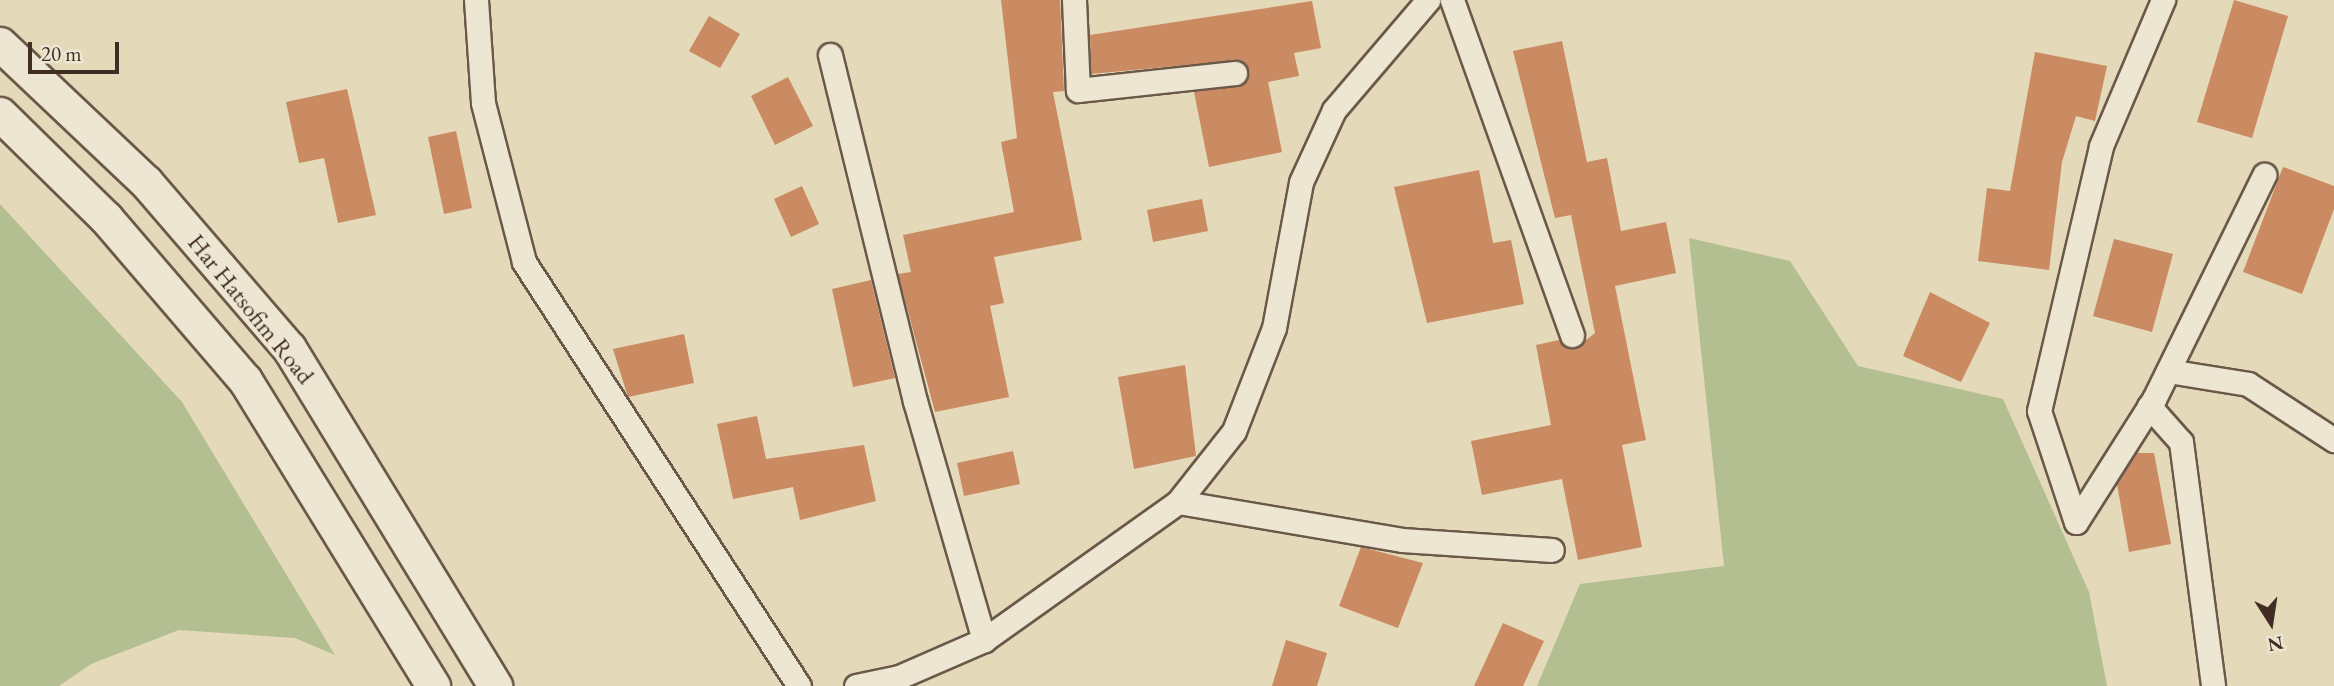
<!DOCTYPE html>
<html>
<head>
<meta charset="utf-8">
<style>
  body { margin:0 }
  #map { position:relative; width:2334px; height:686px; overflow:hidden; background:#e4d9b9; font-family:"EB Garamond",serif }
  div>[style] { position:absolute }
  .green>* { inset:0; background:#b3bf90 }
  .building>* { inset:0; background:#ca8a62 }
  .roads { filter:drop-shadow(2px 0 #6a5849) drop-shadow(-2px 0 #6a5849) drop-shadow(0 2px #6a5849) drop-shadow(0 -2px #6a5849) }
  .minor>* { height:23px; margin:-11.5px; padding:0 11.5px; transform-origin:11.5px; border-radius:11.5px; background:#ede6d2 }
  .secondary>* { height:33px; margin:-16.5px; padding:0 16.5px; transform-origin:16.5px; border-radius:16.5px; background:#ede6d2 }
  span { translate:-50% -50%; white-space:nowrap; text-align:center; line-height:1.15; -webkit-text-stroke:7px #ede6d2; paint-order:stroke }
  .street-label { font-size:24px; color:#422d24 }
  .north { position:absolute; left:2236px; top:588px; width:70px; height:70px; -webkit-text-stroke:5px #ede6d2; paint-order:stroke; rotate:168deg; font-size:19px; font-weight:700; line-height:28px; text-align:center; color:#422d24 }
  .north::after { content:''; display:block; margin:auto; width:24px; height:32px; background:#422d24; clip-path:polygon(50% 0,100% 100%,50% 72%,0 100%) }
  .scale { position:absolute; left:28px; top:42px; width:91px; height:32px; box-sizing:border-box; border:4px solid #422d24; border-top:0; padding-left:9px; font-size:21px; line-height:24px; white-space:nowrap; color:#422d24; -webkit-text-stroke:5px #ede6d2; paint-order:stroke }
</style>
</head>
<body>
<div id="map">
  <div class="green">
    <div style="clip-path:polygon(0 204px,182px 402px,335px 655px,295px 638px,179px 630px,91px 664px,59px 686px,0 686px)"></div>
    <div style="clip-path:polygon(1689px 238px,1790px 261px,1858px 366px,2003px 399px,2089px 592px,2107px 686px,1537px 686px,1580px 584px,1724px 566px)"></div>
  </div>
  <div class="building">
    <div style="clip-path:polygon(1001px 0,1060px 0,1064px 91px,1053px 92px,1082px 240px,994px 257px,1004px 303px,990px 306px,1009px 397px,935px 412px,898px 274px,911px 272px,903px 235px,1014px 212px,1001px 142px,1017px 138px)"></div>
    <div style="clip-path:polygon(2234px 0,2288px 16px,2252px 138px,2197px 122px)"></div>
    <div style="clip-path:polygon(1312px 1px,1321px 48px,1294px 53px,1299px 76px,1268px 82px,1282px 152px,1209px 167px,1194px 92px,1243px 85px,1249px 71px,1240px 60px,1091px 74px,1090px 35px)"></div>
    <div style="clip-path:polygon(709px 16px,740px 34px,720px 68px,689px 51px)"></div>
    <div style="clip-path:polygon(1562px 41px,1587px 162px,1607px 158px,1621px 231px,1666px 222px,1676px 273px,1615px 286px,1646px 440px,1622px 445px,1642px 547px,1578px 560px,1562px 479px,1482px 495px,1471px 441px,1551px 425px,1536px 345px,1559px 340px,1576px 348px,1595px 333px,1571px 215px,1555px 218px,1513px 51px)"></div>
    <div style="clip-path:polygon(2035px 52px,2107px 66px,2095px 121px,2076px 116px,2062px 162px,2049px 270px,1978px 261px,1987px 188px,2010px 191px)"></div>
    <div style="clip-path:polygon(788px 77px,813px 126px,775px 145px,751px 96px)"></div>
    <div style="clip-path:polygon(347px 89px,376px 215px,338px 223px,324px 158px,299px 163px,286px 102px)"></div>
    <div style="clip-path:polygon(456px 131px,472px 208px,444px 214px,428px 137px)"></div>
    <div style="clip-path:polygon(2283px 167px,2334px 186px,2334px 209px,2302px 294px,2243px 272px)"></div>
    <div style="clip-path:polygon(1479px 170px,1493px 243px,1511px 240px,1524px 304px,1427px 323px,1394px 187px)"></div>
    <div style="clip-path:polygon(802px 186px,819px 224px,791px 237px,774px 199px)"></div>
    <div style="clip-path:polygon(1202px 199px,1208px 231px,1153px 242px,1147px 210px)"></div>
    <div style="clip-path:polygon(2114px 239px,2173px 254px,2152px 332px,2093px 316px)"></div>
    <div style="clip-path:polygon(871px 280px,895px 378px,853px 387px,832px 289px)"></div>
    <div style="clip-path:polygon(1930px 292px,1990px 323px,1961px 382px,1903px 356px)"></div>
    <div style="clip-path:polygon(684px 334px,694px 383px,628px 397px,613px 349px)"></div>
    <div style="clip-path:polygon(1185px 365px,1196px 456px,1134px 469px,1118px 377px)"></div>
    <div style="clip-path:polygon(757px 416px,766px 459px,864px 445px,876px 501px,800px 520px,793px 487px,733px 499px,717px 424px)"></div>
    <div style="clip-path:polygon(1013px 451px,1020px 484px,964px 496px,957px 463px)"></div>
    <div style="clip-path:polygon(2136px 453px,2154px 453px,2171px 544px,2129px 552px,2117px 484px)"></div>
    <div style="clip-path:polygon(1361px 547px,1423px 563px,1398px 628px,1339px 606px)"></div>
    <div style="clip-path:polygon(1503px 623px,1544px 641px,1523px 686px,1474px 686px)"></div>
    <div style="clip-path:polygon(1286px 640px,1327px 653px,1317px 686px,1272px 686px)"></div>
  </div>
  <div class="roads">
    <div class="minor">
      <div style="left:476px;top:0;width:103px;rotate:86.1deg"></div>
      <div style="left:483px;top:103px;width:164px;rotate:75.5deg"></div>
      <div style="left:524px;top:262px;width:505px;rotate:57.03deg"></div>
      <div style="left:1074px;top:0;width:90px;rotate:87.5deg"></div>
      <div style="left:1078px;top:90px;width:158px;rotate:-6.2deg"></div>
      <div style="left:1452px;top:0;width:356px;rotate:70.3deg"></div>
      <div style="left:830px;top:55px;width:356px;rotate:76.2deg"></div>
      <div style="left:915px;top:401px;width:249px;rotate:73.9deg"></div>
      <div style="left:2168px;top:371px;width:81px;rotate:9.2deg"></div>
      <div style="left:2248px;top:384px;width:103px;rotate:33.1deg"></div>
      <div style="left:2149px;top:406px;width:48px;rotate:48.4deg"></div>
      <div style="left:2181px;top:442px;width:246px;rotate:82.5deg"></div>
      <div style="left:1178px;top:502px;width:227px;rotate:9.6deg"></div>
      <div style="left:1402px;top:540px;width:150px;rotate:3.8deg"></div>
      <div style="left:2076px;top:522px;width:117px;rotate:-108.4deg"></div>
      <div style="left:2039px;top:411px;width:272px;rotate:-76.8deg"></div>
      <div style="left:2101px;top:146px;width:159px;rotate:-67deg"></div>
      <div style="left:2076px;top:522px;width:146px;rotate:-57.6deg"></div>
      <div style="left:2154px;top:399px;width:250px;rotate:-63.8deg"></div>
      <div style="left:856px;top:686px;width:44px;rotate:-11.8deg"></div>
      <div style="left:899px;top:677px;width:93px;rotate:-23.5deg"></div>
      <div style="left:984px;top:640px;width:238px;rotate:-35.4deg"></div>
      <div style="left:1178px;top:502px;width:90px;rotate:-51.7deg"></div>
      <div style="left:1234px;top:431px;width:110px;rotate:-68.8deg"></div>
      <div style="left:1274px;top:328px;width:148px;rotate:-79.5deg"></div>
      <div style="left:1301px;top:182px;width:79px;rotate:-65.4deg"></div>
      <div style="left:1334px;top:110px;width:145px;rotate:-49.5deg"></div>
    </div>
    <div class="secondary">
      <div style="left:0;top:44px;width:201px;rotate:43.4deg"></div>
      <div style="left:146px;top:182px;width:219px;rotate:49.3deg"></div>
      <div style="left:289px;top:348px;width:396px;rotate:58.6deg"></div>
      <div style="left:0;top:114px;width:148px;rotate:44.5deg"></div>
      <div style="left:106px;top:218px;width:213px;rotate:49.4deg"></div>
      <div style="left:245px;top:380px;width:359px;rotate:58.4deg"></div>
    </div>
  </div>
  <div class="street-label">
    <span style="left:251px;top:309px;rotate:51deg">Har Hatsofim Road</span>
  </div>
  <div class="north">N</div>
  <div class="scale">20 m</div>
</div>
</body>
</html>
